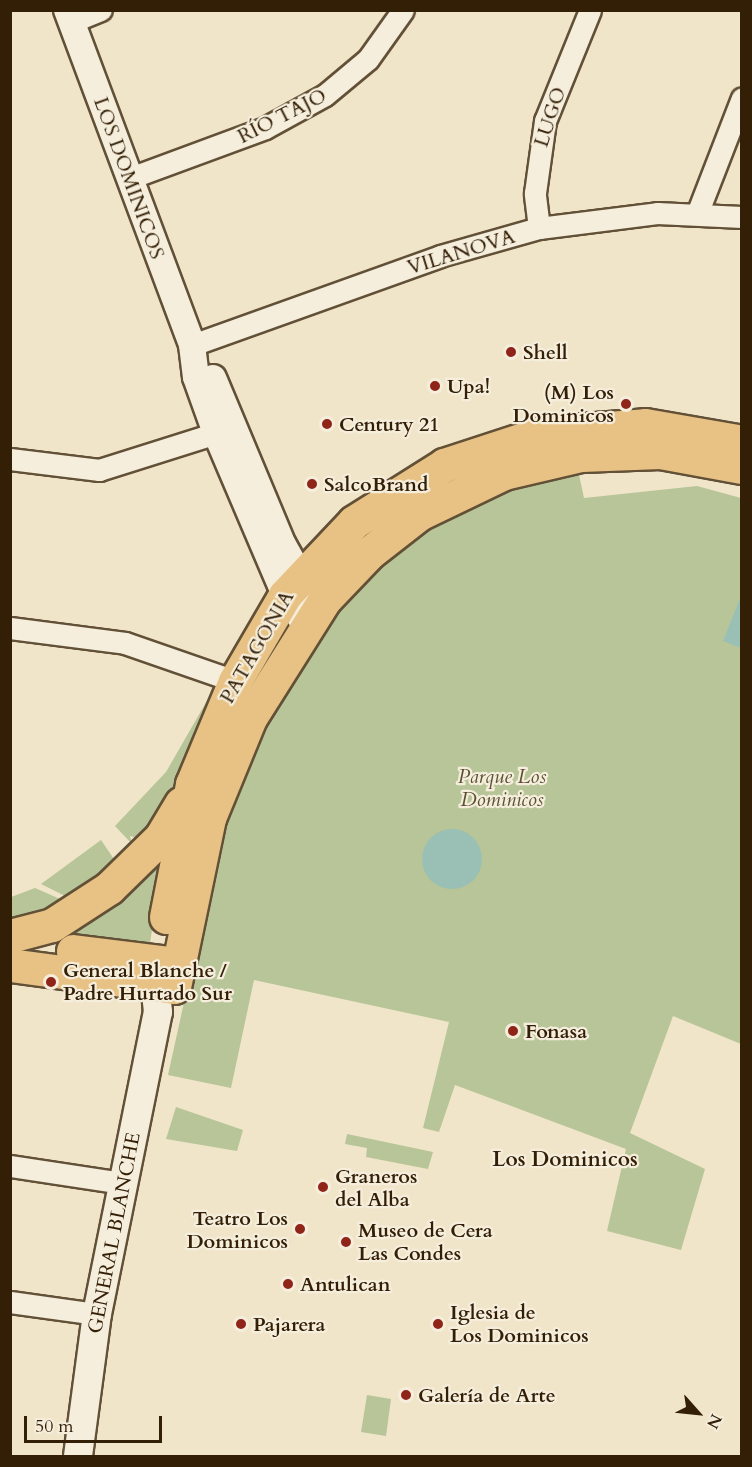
<!DOCTYPE html>
<html>
<head>
<meta charset="utf-8">
<style>
  body { margin:0 }
  #map { position:relative; width:752px; height:1467px; overflow:hidden; background:#f0e5c9; font-family:Cardo,serif }
  div>[style] { position:absolute }
  .green>* { inset:0; background:#b7c598 }
  .water>* { inset:0; background:#9abfb5 }
  .round { border-radius:50% }
  .roads { filter:drop-shadow(2px 0 #625037) drop-shadow(-2px 0 #625037) drop-shadow(0 2px #625037) drop-shadow(0 -2px #625037) }
  .minor>* { height:21px; margin:-10.5px; padding:0 10.5px; transform-origin:10.5px; border-radius:10.5px; background:#f5eedc }
  .tertiary>* { height:26px; margin:-13px; padding:0 13px; transform-origin:13px; border-radius:13px; background:#f5eedc }
  .secondary>* { height:28px; margin:-14px; padding:0 14px; transform-origin:14px; border-radius:14px; background:#f5eedc }
  .primary>* { height:33px; margin:-16.5px; padding:0 16.5px; transform-origin:16.5px; border-radius:16.5px; background:#e8c284 }
  .dots>* { width:16px; height:16px; translate:-50% -50%; box-sizing:border-box; border:3px solid #f5eedc; border-radius:50% }
  span { translate:-50% -50%; white-space:nowrap; text-align:center; line-height:1.15; -webkit-text-stroke:4.5px #f5eedc; paint-order:stroke }
  .street-label { font-size:20px; color:#331e06 }
  .poi-label { font-size:20px; color:#331e06; font-weight:700 }
  .left { translate:0 -50%; text-align:left }
  .right { translate:-100% -50%; text-align:right }
  .park-label { font-size:20px; color:#5b5032; font-style:italic }
  .neighbourhood-label { font-size:21px; color:#331e06; font-weight:700 }
  .frame { position:absolute; inset:0; border:12px solid #331e06; pointer-events:none }
  .north { position:absolute; left:668px; top:1383px; width:60px; height:60px; -webkit-text-stroke:4px #f5eedc; paint-order:stroke; rotate:117deg; font-size:16px; font-weight:700; line-height:24px; text-align:center; color:#331e06 }
  .north::after { content:''; display:block; margin:auto; width:21px; height:27px; background:#331e06; clip-path:polygon(50% 0,100% 100%,50% 72%,0 100%) }
  .scale { position:absolute; left:24px; top:1416px; width:138px; height:27px; box-sizing:border-box; border:3px solid #331e06; border-top:0; padding-left:8px; font-size:18px; line-height:21px; white-space:nowrap; color:#331e06; -webkit-text-stroke:4px #f5eedc; paint-order:stroke }
</style>
</head>
<body>
<div id="map">
  <div class="green">
    <div style="clip-path:polygon(578px 470px,584px 498px,697px 486px,741px 498px,741px 1044px,673px 1016px,630px 1133px,705px 1169px,681px 1250px,607px 1231px,626px 1149px,455px 1085px,439px 1132px,423px 1128px,449px 1022px,254px 980px,231px 1088px,168px 1075px,226px 812px,302px 654px,355px 585px,428px 521px,491px 494px)"></div>
    <div style="clip-path:polygon(212px 692px,165px 810px,146px 840px,130px 836px,132px 844px,115px 826px,166px 772px)"></div>
    <div style="clip-path:polygon(101px 840px,116px 862px,75px 901px,41px 884px)"></div>
    <div style="clip-path:polygon(164px 854px,149px 949px,65px 938px,63px 936px)"></div>
    <div style="clip-path:polygon(35px 888px,67px 902px,11px 929px,11px 897px)"></div>
    <div style="clip-path:polygon(176px 1107px,243px 1130px,237px 1151px,166px 1139px)"></div>
    <div style="clip-path:polygon(347px 1134px,433px 1152px,428px 1169px,366px 1157px,367px 1148px,345px 1144px)"></div>
    <div style="clip-path:polygon(367px 1395px,391px 1399px,386px 1436px,361px 1432px)"></div>
  </div>
  <div class="water">
    <div style="clip-path:polygon(741px 596px,741px 648px,723px 641px)"></div>
    <div class="round" style="left:422px;top:829px;width:60px;height:60px"></div>
  </div>
  <div class="roads">
    <div class="minor">
      <div style="left:71px;top:22px;width:32px;rotate:-22deg"></div>
      <div style="left:130px;top:178px;width:144px;rotate:-20.3deg"></div>
      <div style="left:265px;top:128px;width:68px;rotate:-28.8deg"></div>
      <div style="left:325px;top:95px;width:56px;rotate:-39.9deg"></div>
      <div style="left:368px;top:59px;width:60px;rotate:-54.5deg"></div>
      <div style="left:697px;top:214px;width:124px;rotate:-68.8deg"></div>
      <div style="left:539px;top:228px;width:35px;rotate:-97deg"></div>
      <div style="left:535px;top:193px;width:73px;rotate:-82.1deg"></div>
      <div style="left:545px;top:121px;width:120px;rotate:-67.9deg"></div>
      <div style="left:192px;top:345px;width:263px;rotate:-19.7deg"></div>
      <div style="left:440px;top:256px;width:103px;rotate:-15.8deg"></div>
      <div style="left:539px;top:228px;width:119px;rotate:-7.2deg"></div>
      <div style="left:657px;top:213px;width:85px;rotate:2.7deg"></div>
      <div style="left:10px;top:459px;width:90px;rotate:7deg"></div>
      <div style="left:99px;top:470px;width:123px;rotate:-17.5deg"></div>
      <div style="left:10px;top:628px;width:116px;rotate:7.4deg"></div>
      <div style="left:125px;top:643px;width:116px;rotate:19.1deg"></div>
      <div style="left:10px;top:1166px;width:114px;rotate:8.6deg"></div>
      <div style="left:10px;top:1302px;width:88px;rotate:7.9deg"></div>
    </div>
    <div class="tertiary">
      <div style="left:67px;top:10px;width:358px;rotate:69.5deg"></div>
      <div style="left:192px;top:345px;width:32px;rotate:83deg"></div>
      <div style="left:196px;top:377px;width:59px;rotate:70.3deg"></div>
      <div style="left:216px;top:433px;width:176px;rotate:66.9deg"></div>
      <div style="left:285px;top:595px;width:36px;rotate:56deg"></div>
      <div style="left:213px;top:378px;width:181px;rotate:67.3deg"></div>
      <div style="left:283px;top:545px;width:55px;rotate:60.6deg"></div>
    </div>
    <div class="secondary">
      <div style="left:78px;top:1456px;width:143px;rotate:-82.4deg"></div>
      <div style="left:97px;top:1314px;width:308px;rotate:-78.6deg"></div>
      <div style="left:158px;top:1012px;width:28px;rotate:-96deg"></div>
    </div>
    <div class="primary">
      <div style="left:166px;top:917px;width:136px;rotate:-78.9deg"></div>
      <div style="left:192px;top:784px;width:112px;rotate:-67.3deg"></div>
      <div style="left:235px;top:681px;width:99px;rotate:-59.8deg"></div>
      <div style="left:285px;top:595px;width:100px;rotate:-46.6deg"></div>
      <div style="left:354px;top:522px;width:107px;rotate:-32.3deg"></div>
      <div style="left:444px;top:465px;width:103px;rotate:-18.1deg"></div>
      <div style="left:542px;top:433px;width:103px;rotate:-4.4deg"></div>
      <div style="left:645px;top:425px;width:98px;rotate:9.9deg"></div>
      <div style="left:10px;top:936px;width:43px;rotate:-14.7deg"></div>
      <div style="left:52px;top:925px;width:68px;rotate:-33deg"></div>
      <div style="left:109px;top:888px;width:73px;rotate:-44.4deg"></div>
      <div style="left:161px;top:837px;width:39px;rotate:-59deg"></div>
      <div style="left:73px;top:951px;width:106px;rotate:7.1deg"></div>
      <div style="left:10px;top:965px;width:165px;rotate:7.6deg"></div>
      <div style="left:174px;top:987px;width:173px;rotate:-78.3deg"></div>
      <div style="left:209px;top:818px;width:108px;rotate:-67.7deg"></div>
      <div style="left:250px;top:718px;width:141px;rotate:-57.8deg"></div>
      <div style="left:325px;top:599px;width:64px;rotate:-46.3deg"></div>
      <div style="left:369px;top:553px;width:63px;rotate:-38deg"></div>
      <div style="left:419px;top:514px;width:94px;rotate:-25.8deg"></div>
      <div style="left:504px;top:473px;width:79px;rotate:-13.2deg"></div>
      <div style="left:581px;top:455px;width:79px;rotate:-2.2deg"></div>
      <div style="left:660px;top:452px;width:83px;rotate:10.4deg"></div>
    </div>
  </div>
  <div class="dots">
    <div style="left:511px;top:352px;background:#8f2418"></div>
    <div style="left:435px;top:386px;background:#8f2418"></div>
    <div style="left:626px;top:404px;background:#8f2418"></div>
    <div style="left:327px;top:424px;background:#8f2418"></div>
    <div style="left:312px;top:484px;background:#8f2418"></div>
    <div style="left:51px;top:982px;background:#8f2418"></div>
    <div style="left:513px;top:1031px;background:#8f2418"></div>
    <div style="left:323px;top:1187px;background:#8f2418"></div>
    <div style="left:300px;top:1229px;background:#8f2418"></div>
    <div style="left:346px;top:1242px;background:#8f2418"></div>
    <div style="left:288px;top:1284px;background:#8f2418"></div>
    <div style="left:241px;top:1324px;background:#8f2418"></div>
    <div style="left:438px;top:1324px;background:#8f2418"></div>
    <div style="left:406px;top:1395px;background:#8f2418"></div>
  </div>
  <div class="street-label">
    <span style="left:282px;top:116px;rotate:-27deg">RÍO TAJO</span>
    <span style="left:550px;top:117px;rotate:-72deg">LUGO</span>
    <span style="left:129px;top:178px;rotate:70deg">LOS DOMINICOS</span>
    <span style="left:461px;top:252px;rotate:-17deg">VILANOVA</span>
    <span style="left:257px;top:647px;rotate:-60deg">PATAGONIA</span>
    <span style="left:114px;top:1233px;rotate:-79deg">GENERAL BLANCHE</span>
  </div>
  <div class="poi-label">
    <span class="left" style="left:523px;top:352px">Shell</span>
    <span class="left" style="left:447px;top:386px">Upa!</span>
    <span class="right" style="left:614px;top:404px">(M) Los<br>Dominicos</span>
    <span class="left" style="left:339px;top:424px">Century 21</span>
    <span class="left" style="left:324px;top:484px">SalcoBrand</span>
    <span class="left" style="left:63px;top:982px">General Blanche /<br>Padre Hurtado Sur</span>
    <span class="left" style="left:525px;top:1031px">Fonasa</span>
    <span class="left" style="left:335px;top:1188px">Graneros<br>del Alba</span>
    <span class="right" style="left:288px;top:1230px">Teatro Los<br>Dominicos</span>
    <span class="left" style="left:358px;top:1242px">Museo de Cera<br>Las Condes</span>
    <span class="left" style="left:300px;top:1284px">Antulican</span>
    <span class="left" style="left:450px;top:1324px">Iglesia de<br>Los Dominicos</span>
    <span class="left" style="left:253px;top:1324px">Pajarera</span>
    <span class="left" style="left:418px;top:1395px">Galería de Arte</span>
  </div>
  <div class="park-label">
    <span style="left:502px;top:788px">Parque Los<br>Dominicos</span>
  </div>
  <div class="neighbourhood-label">
    <span style="left:565px;top:1160px">Los Dominicos</span>
  </div>
  <div class="frame"></div>
  <div class="north">N</div>
  <div class="scale">50 m</div>
</div>
</body>
</html>
